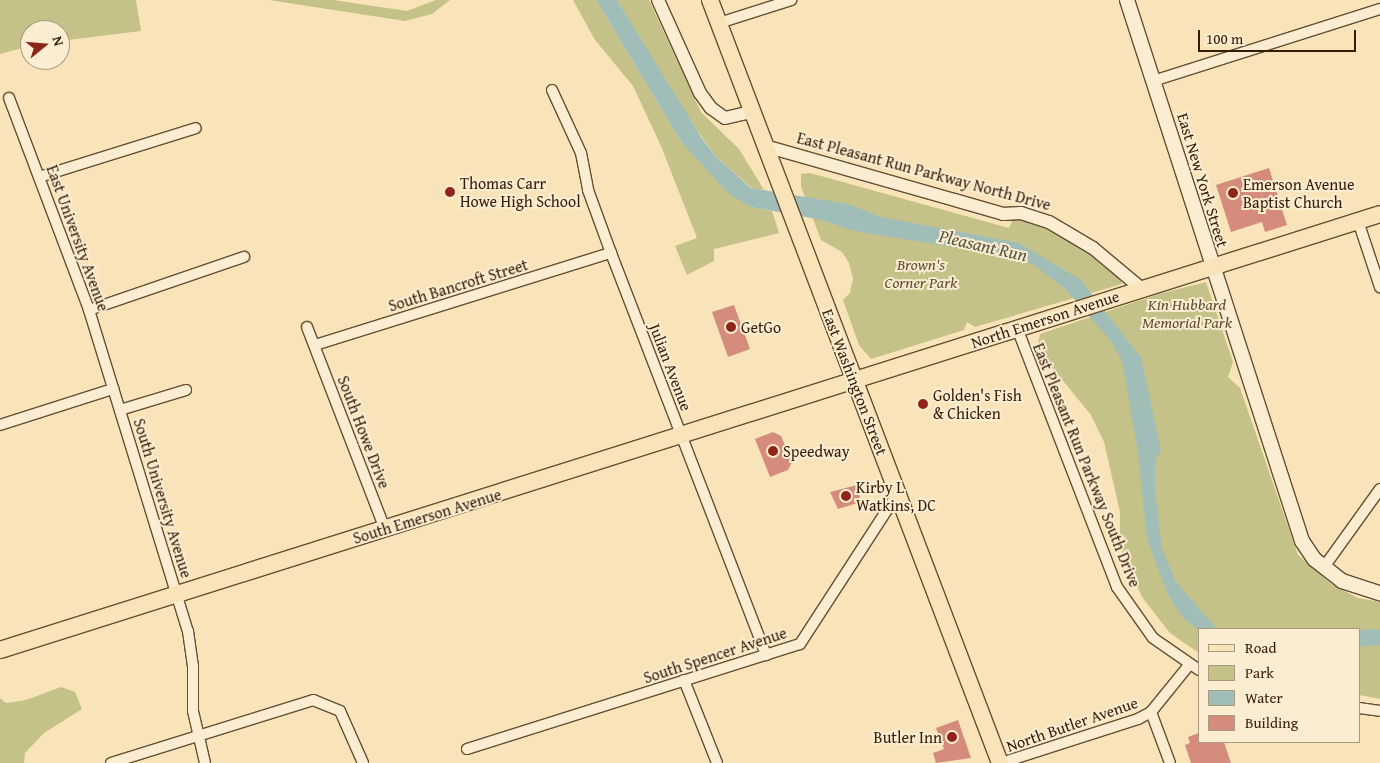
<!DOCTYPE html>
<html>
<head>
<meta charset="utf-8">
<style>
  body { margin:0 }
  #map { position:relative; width:1380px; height:763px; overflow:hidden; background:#f8e4b8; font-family:"Gentium Book Plus",serif }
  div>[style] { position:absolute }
  .green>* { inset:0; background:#c5c289 }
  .water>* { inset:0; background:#a0bdb7 }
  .building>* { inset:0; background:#d58c7c }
  .roads { filter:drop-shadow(1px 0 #664e32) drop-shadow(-1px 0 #664e32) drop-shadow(0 1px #664e32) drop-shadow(0 -1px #664e32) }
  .minor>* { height:10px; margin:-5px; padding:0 5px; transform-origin:5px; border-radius:5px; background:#faedd1 }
  .tertiary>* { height:12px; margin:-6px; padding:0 6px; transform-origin:6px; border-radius:6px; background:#faedd1 }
  .secondary>* { height:14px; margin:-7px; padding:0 7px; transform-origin:7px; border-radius:7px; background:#faedd1 }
  .primary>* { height:16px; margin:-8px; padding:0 8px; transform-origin:8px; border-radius:8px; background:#f8e4b8 }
  .dots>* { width:14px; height:14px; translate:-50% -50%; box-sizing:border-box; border:2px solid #faedd1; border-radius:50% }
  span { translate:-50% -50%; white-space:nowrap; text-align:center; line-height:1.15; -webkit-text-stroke:4px #faedd1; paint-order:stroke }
  .street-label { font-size:16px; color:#351c05 }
  .poi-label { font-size:16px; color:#351c05 }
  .left { translate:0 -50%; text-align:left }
  .right { translate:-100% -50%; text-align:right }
  .park-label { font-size:16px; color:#604e2d; font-style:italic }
  .water-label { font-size:18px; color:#5a5443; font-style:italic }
  .legend { position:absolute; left:1198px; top:628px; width:162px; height:115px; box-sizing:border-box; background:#faedd1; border:1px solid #ab997f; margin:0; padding:6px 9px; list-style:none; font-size:15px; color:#351c05 }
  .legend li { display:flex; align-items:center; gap:10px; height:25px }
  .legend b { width:25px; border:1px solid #ab997f }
  .north { position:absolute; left:20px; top:20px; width:50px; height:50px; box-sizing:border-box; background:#faedd1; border:1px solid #ab997f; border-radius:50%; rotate:73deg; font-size:14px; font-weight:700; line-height:20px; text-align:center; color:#351c05 }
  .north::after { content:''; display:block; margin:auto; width:18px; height:22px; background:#8f2418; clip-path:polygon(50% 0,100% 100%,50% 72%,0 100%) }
  .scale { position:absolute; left:1198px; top:30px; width:158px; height:22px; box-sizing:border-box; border:2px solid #351c05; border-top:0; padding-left:6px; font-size:15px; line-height:18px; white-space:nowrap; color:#351c05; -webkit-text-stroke:4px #faedd1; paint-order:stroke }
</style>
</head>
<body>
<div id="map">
  <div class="green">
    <div style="clip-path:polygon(0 0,136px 0,141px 31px,60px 41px,60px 30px,30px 30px,30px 46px,0 54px)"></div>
    <div style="clip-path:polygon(269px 0,333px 0,407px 11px,436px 0,450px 0,432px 14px,405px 21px)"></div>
    <div style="clip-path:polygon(573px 0,596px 0,681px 142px,751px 207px,772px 211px,779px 233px,714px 249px,714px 261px,687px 275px,675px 246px,697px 238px,661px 146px,633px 86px,595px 40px)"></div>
    <div style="clip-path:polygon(617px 0,649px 0,701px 112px,739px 149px,764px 190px,752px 188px,716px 157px,678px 103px)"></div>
    <div style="clip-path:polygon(810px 173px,1009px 228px,1015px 215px,1031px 219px,1093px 252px,1120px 277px,1122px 284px,975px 327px,967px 322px,964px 330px,871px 359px,859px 345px,843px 300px,850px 293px,853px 278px,849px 263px,842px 252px,821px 240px,801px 187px,801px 174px)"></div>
    <div style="clip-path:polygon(1206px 282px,1233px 362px,1228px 377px,1240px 388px,1298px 555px,1331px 584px,1358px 598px,1380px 602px,1380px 699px,1359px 695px,1359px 629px,1199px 629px,1199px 653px,1170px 633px,1142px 597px,1120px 546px,1120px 512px,1104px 442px,1091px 415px,1037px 349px,1040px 334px,1159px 294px)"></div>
    <div style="clip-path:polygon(61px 687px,75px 692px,82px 709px,44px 733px,25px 753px,24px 763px,0 763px,0 698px,6px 703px,26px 700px)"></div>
  </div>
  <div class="water">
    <div style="clip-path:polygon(596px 0,617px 0,701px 137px,716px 157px,751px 188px,848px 204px,881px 217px,1019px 243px,1081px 280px,1141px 358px,1161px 450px,1155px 461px,1155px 490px,1162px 549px,1176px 582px,1217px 629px,1199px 630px,1183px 618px,1168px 595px,1147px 539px,1138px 452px,1122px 361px,1111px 341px,1064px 288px,1034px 265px,1013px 257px,854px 231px,822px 220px,751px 207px,730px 195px,681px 142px)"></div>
    <div style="clip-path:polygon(1367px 629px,1380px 630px,1380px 645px,1359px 647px,1359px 631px)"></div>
  </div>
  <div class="building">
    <div style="clip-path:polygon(1269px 168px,1287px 225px,1265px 232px,1262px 222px,1231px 232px,1216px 185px)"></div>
    <div style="clip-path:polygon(734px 305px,750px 349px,728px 357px,712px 312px)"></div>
    <div style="clip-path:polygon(773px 432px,781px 436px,792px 462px,788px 470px,770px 477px,755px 439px)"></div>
    <div style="clip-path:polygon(857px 485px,861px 502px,838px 509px,830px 492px)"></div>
    <div style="clip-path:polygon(958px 720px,971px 758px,936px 763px,933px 753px,944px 749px,936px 728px)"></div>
    <div style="clip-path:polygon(1199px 733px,1199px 742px,1224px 742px,1231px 763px,1191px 763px,1185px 745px,1190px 743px,1188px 737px)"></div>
  </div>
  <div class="roads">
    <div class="minor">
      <div style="left:719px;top:23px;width:76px;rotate:-17.7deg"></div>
      <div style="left:1153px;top:81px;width:238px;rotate:-17.6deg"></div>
      <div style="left:552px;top:90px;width:69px;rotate:65.3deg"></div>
      <div style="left:581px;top:153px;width:38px;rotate:79deg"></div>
      <div style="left:588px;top:190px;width:67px;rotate:69.9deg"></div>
      <div style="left:611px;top:253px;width:431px;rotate:68.9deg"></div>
      <div style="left:9px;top:98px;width:227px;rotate:69.3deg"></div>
      <div style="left:89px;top:310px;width:336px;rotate:72.9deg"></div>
      <div style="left:188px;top:631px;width:35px;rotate:82deg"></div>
      <div style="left:193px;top:666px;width:45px;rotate:90deg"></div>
      <div style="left:193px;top:711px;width:53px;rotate:77deg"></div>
      <div style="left:39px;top:177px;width:164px;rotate:-17.3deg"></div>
      <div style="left:1358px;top:221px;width:70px;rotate:71.6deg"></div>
      <div style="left:89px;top:310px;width:164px;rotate:-18.9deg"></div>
      <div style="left:307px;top:327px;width:217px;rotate:68.9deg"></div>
      <div style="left:1017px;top:328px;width:278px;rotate:68.9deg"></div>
      <div style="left:1117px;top:587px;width:62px;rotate:54.8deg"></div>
      <div style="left:1153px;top:638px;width:56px;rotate:34.8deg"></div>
      <div style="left:315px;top:345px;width:310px;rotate:-17.3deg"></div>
      <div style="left:120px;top:410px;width:69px;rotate:-16.9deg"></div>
      <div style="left:0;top:425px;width:119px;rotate:-17.7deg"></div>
      <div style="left:1324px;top:567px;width:96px;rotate:-54.3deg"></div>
      <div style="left:684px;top:680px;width:89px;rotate:68.3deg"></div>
      <div style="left:1359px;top:708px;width:21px;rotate:8deg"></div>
      <div style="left:1151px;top:712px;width:54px;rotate:69.6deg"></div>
      <div style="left:467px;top:749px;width:349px;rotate:-17.5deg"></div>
      <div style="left:800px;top:644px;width:180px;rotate:-57deg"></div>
      <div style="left:111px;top:763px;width:212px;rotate:-17.3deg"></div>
      <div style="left:313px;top:700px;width:29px;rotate:22deg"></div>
      <div style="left:340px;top:711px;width:57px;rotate:66.1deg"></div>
      <div style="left:1001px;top:763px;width:144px;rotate:-17.8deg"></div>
      <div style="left:1138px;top:719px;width:15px;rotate:-28deg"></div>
      <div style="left:1151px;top:712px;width:60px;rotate:-51deg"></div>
    </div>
    <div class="tertiary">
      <div style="left:658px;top:0;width:102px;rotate:65.7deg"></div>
      <div style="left:700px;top:93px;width:19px;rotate:54deg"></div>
      <div style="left:711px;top:108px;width:17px;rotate:36deg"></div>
      <div style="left:725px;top:118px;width:28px;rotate:-13deg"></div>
      <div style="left:765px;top:146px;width:248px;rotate:15.9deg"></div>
      <div style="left:1003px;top:214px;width:18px;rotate:-3deg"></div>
      <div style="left:1021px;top:213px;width:29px;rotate:18deg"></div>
      <div style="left:1049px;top:222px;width:51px;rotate:30.6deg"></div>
      <div style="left:1093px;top:248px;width:64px;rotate:39.9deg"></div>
    </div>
    <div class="secondary">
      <div style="left:1127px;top:0;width:569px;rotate:72.07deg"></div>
      <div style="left:1302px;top:541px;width:22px;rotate:56deg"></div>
      <div style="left:1314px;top:559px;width:36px;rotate:38deg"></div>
      <div style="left:1342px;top:581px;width:40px;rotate:18deg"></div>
    </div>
    <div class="primary">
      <div style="left:710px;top:0;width:816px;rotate:69.19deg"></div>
      <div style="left:0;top:650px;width:1447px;rotate:-17.53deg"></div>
    </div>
  </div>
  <div class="dots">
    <div style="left:450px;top:192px;background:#8f2418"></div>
    <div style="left:1233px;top:193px;background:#8f2418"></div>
    <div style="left:731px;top:327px;background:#8f2418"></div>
    <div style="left:923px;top:404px;background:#8f2418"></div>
    <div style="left:773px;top:451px;background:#8f2418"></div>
    <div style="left:846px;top:496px;background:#8f2418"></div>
    <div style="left:952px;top:737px;background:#8f2418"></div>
  </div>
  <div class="street-label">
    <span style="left:924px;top:171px;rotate:15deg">East Pleasant Run Parkway North Drive</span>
    <span style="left:1203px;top:180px;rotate:73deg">East New York Street</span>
    <span style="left:78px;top:238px;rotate:70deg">East University Avenue</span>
    <span style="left:458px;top:285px;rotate:-17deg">South Bancroft Street</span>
    <span style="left:1045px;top:319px;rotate:-18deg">North Emerson Avenue</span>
    <span style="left:671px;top:367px;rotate:69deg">Julian Avenue</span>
    <span style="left:855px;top:382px;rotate:69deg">East Washington Street</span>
    <span style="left:364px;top:432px;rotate:69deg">South Howe Drive</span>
    <span style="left:1087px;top:465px;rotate:68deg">East Pleasant Run Parkway South Drive</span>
    <span style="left:163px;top:498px;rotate:73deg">South University Avenue</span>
    <span style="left:427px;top:516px;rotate:-17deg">South Emerson Avenue</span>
    <span style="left:715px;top:655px;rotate:-18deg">South Spencer Avenue</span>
    <span style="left:1072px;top:724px;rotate:-19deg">North Butler Avenue</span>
  </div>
  <div class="poi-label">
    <span class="left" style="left:460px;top:192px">Thomas Carr<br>Howe High School</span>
    <span class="left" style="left:1243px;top:193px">Emerson Avenue<br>Baptist Church</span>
    <span class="left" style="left:741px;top:327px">GetGo</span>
    <span class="left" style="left:933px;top:404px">Golden's Fish<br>&amp; Chicken</span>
    <span class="left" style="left:783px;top:451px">Speedway</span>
    <span class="left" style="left:856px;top:496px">Kirby L<br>Watkins, DC</span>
    <span class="right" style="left:942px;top:737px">Butler Inn</span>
  </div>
  <div class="park-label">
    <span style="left:921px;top:273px">Brown's<br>Corner Park</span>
    <span style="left:1187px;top:313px">Kin Hubbard<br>Memorial Park</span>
  </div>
  <div class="water-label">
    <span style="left:983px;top:246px;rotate:13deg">Pleasant Run</span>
  </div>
  <ul class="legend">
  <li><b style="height:6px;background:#f8e4b8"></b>Road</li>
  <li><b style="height:14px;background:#c5c289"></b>Park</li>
  <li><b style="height:14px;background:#a0bdb7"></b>Water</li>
  <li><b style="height:14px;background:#d58c7c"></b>Building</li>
  </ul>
  <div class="north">N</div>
  <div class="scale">100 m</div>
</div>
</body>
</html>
